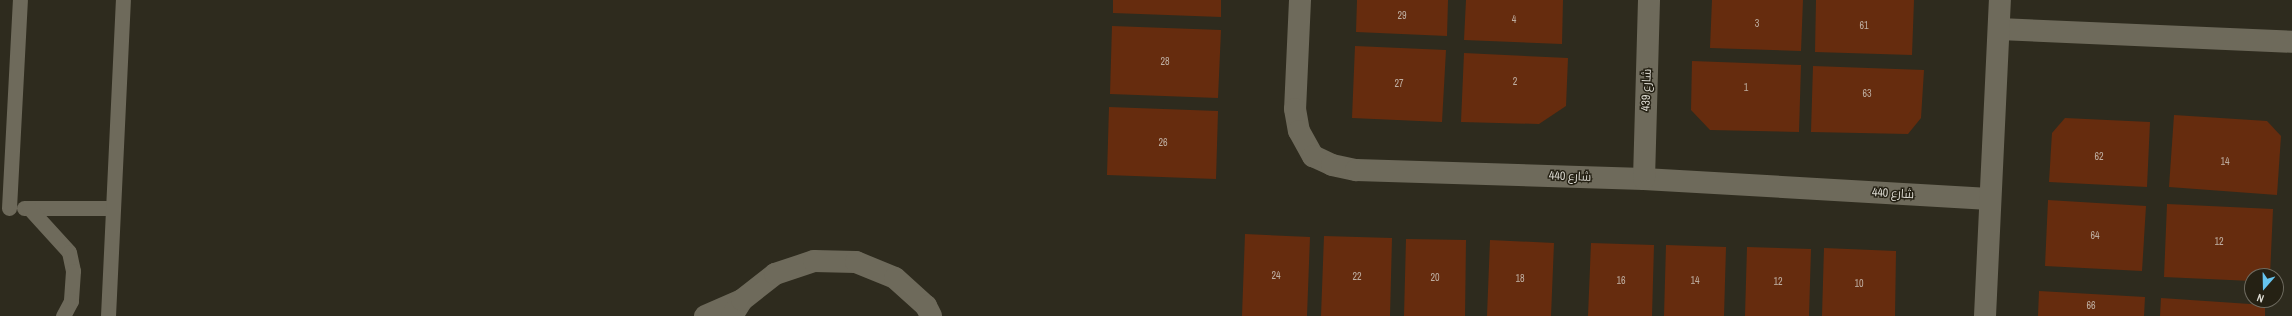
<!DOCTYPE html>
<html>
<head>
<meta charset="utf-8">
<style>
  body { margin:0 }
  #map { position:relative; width:2292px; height:316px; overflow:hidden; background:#2e2b1e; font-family:"Archivo Narrow",Cairo,sans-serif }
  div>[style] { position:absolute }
  .building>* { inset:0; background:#662c0e }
  .service>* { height:15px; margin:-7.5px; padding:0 7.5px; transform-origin:7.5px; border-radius:7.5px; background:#6e6a5b }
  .minor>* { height:22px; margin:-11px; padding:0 11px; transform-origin:11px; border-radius:11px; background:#6e6a5b }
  span { translate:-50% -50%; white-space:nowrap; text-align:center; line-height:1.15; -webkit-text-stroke:3px #252114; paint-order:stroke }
  .number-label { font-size:10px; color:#beaea1 }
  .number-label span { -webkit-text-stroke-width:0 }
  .street-label { font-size:12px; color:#dcdad2 }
  .north { position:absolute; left:2244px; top:268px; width:40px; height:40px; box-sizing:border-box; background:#252114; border:1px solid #6e6b60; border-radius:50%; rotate:200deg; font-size:11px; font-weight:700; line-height:16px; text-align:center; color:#dcdad2 }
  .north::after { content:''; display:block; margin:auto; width:14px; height:18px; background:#66c4ef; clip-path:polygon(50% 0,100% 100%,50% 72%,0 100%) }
</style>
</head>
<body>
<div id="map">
  <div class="building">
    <div style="clip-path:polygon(1113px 0,1221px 0,1221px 17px,1113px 13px)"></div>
    <div style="clip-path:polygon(1357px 0,1448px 0,1447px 36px,1356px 32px)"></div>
    <div style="clip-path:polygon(1466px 0,1563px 0,1562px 44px,1464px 40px)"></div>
    <div style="clip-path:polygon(1712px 0,1803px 0,1801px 51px,1710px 48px)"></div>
    <div style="clip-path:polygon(1816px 0,1914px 0,1912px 55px,1815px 52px)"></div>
    <div style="clip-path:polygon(1112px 26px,1221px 30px,1218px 98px,1110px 94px)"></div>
    <div style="clip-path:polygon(1355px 46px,1446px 50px,1442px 122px,1352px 118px)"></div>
    <div style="clip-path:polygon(1464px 53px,1568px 58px,1566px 106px,1539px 124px,1461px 122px)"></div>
    <div style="clip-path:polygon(1692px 61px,1801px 65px,1799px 132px,1710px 130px,1691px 110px)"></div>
    <div style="clip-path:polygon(1813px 66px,1924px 70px,1921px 118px,1908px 134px,1811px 132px)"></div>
    <div style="clip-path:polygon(1109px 107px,1218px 111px,1216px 179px,1107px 175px)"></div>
    <div style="clip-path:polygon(2174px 115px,2267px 121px,2281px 136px,2277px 195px,2169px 187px)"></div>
    <div style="clip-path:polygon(2065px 118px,2150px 122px,2147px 187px,2049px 182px,2052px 133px)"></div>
    <div style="clip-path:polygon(2048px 200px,2146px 206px,2142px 271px,2045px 266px)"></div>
    <div style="clip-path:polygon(2167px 204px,2273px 209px,2270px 276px,2252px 276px,2252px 281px,2164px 277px)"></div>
    <div style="clip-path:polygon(1245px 234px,1310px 237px,1307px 316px,1242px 316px)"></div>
    <div style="clip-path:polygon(1324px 236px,1392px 238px,1390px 316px,1321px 316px)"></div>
    <div style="clip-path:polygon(1406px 239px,1466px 240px,1465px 316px,1404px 316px)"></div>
    <div style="clip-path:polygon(1490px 240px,1554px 243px,1551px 316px,1487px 316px)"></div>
    <div style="clip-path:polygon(1591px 243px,1654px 245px,1652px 316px,1588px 316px)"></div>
    <div style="clip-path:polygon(1666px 245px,1726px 247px,1724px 316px,1664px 316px)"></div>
    <div style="clip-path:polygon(1747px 247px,1811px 249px,1809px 316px,1745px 316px)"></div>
    <div style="clip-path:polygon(1824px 248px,1896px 251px,1895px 316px,1822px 316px)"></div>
    <div style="clip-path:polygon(2039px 291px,2145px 297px,2144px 316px,2038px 316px)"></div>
    <div style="clip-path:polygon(2161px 298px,2265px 305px,2265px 316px,2160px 316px)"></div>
  </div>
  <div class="service">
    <div style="left:9px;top:208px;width:208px;rotate:-87deg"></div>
    <div style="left:24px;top:208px;width:89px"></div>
    <div style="left:29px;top:208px;width:59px;rotate:47.7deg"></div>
    <div style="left:69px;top:252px;width:19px;rotate:78deg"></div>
    <div style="left:73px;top:271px;width:30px;rotate:94deg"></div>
    <div style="left:71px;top:301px;width:17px;rotate:118deg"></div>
    <div style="left:108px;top:316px;width:316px;rotate:-87.3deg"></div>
  </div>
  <div class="minor">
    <div style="left:1300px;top:0;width:109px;rotate:92.6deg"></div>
    <div style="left:1295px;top:109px;width:22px;rotate:80deg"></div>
    <div style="left:1299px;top:131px;width:29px;rotate:61deg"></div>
    <div style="left:1313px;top:156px;width:21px;rotate:25deg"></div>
    <div style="left:1332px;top:165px;width:25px;rotate:12deg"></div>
    <div style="left:1356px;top:170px;width:288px;rotate:1.8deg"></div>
    <div style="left:1644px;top:179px;width:346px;rotate:3.3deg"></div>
    <div style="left:1999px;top:29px;width:293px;rotate:2.5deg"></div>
    <div style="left:1644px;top:179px;width:179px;rotate:-88.4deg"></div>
    <div style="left:705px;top:316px;width:40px;rotate:-23.4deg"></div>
    <div style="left:732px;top:316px;width:19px;rotate:-58deg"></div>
    <div style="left:742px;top:300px;width:42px;rotate:-38.2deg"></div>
    <div style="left:775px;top:274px;width:41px;rotate:-18.4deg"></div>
    <div style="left:814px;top:261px;width:42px;rotate:1.4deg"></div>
    <div style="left:856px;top:262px;width:42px;rotate:22.3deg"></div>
    <div style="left:895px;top:278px;width:42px;rotate:42.1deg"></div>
    <div style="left:926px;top:306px;width:11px;rotate:63deg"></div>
    <div style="left:1985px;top:316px;width:316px;rotate:-87.3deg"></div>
  </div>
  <div class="number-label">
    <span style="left:1402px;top:16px">29</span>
    <span style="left:1514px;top:20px">4</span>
    <span style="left:1757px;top:24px">3</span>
    <span style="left:1864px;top:26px">61</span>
    <span style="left:1165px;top:62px">28</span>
    <span style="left:1515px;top:82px">2</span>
    <span style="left:1399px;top:84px">27</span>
    <span style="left:1746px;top:88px">1</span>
    <span style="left:1867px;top:94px">63</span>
    <span style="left:1163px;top:143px">26</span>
    <span style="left:2099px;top:157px">62</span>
    <span style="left:2225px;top:162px">14</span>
    <span style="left:2095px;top:236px">64</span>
    <span style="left:2219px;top:242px">12</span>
    <span style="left:1276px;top:276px">24</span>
    <span style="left:1357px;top:277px">22</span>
    <span style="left:1435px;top:278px">20</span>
    <span style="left:1520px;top:279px">18</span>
    <span style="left:1621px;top:281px">16</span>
    <span style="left:1695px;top:281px">14</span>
    <span style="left:1778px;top:282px">12</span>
    <span style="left:1859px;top:284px">10</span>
    <span style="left:2091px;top:306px">66</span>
  </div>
  <div class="street-label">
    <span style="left:1647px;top:90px;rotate:-88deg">شارع 439</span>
    <span style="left:1570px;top:177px;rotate:2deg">شارع 440</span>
    <span style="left:1893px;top:194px;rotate:3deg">شارع 440</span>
  </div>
  <div class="north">N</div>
</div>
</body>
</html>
